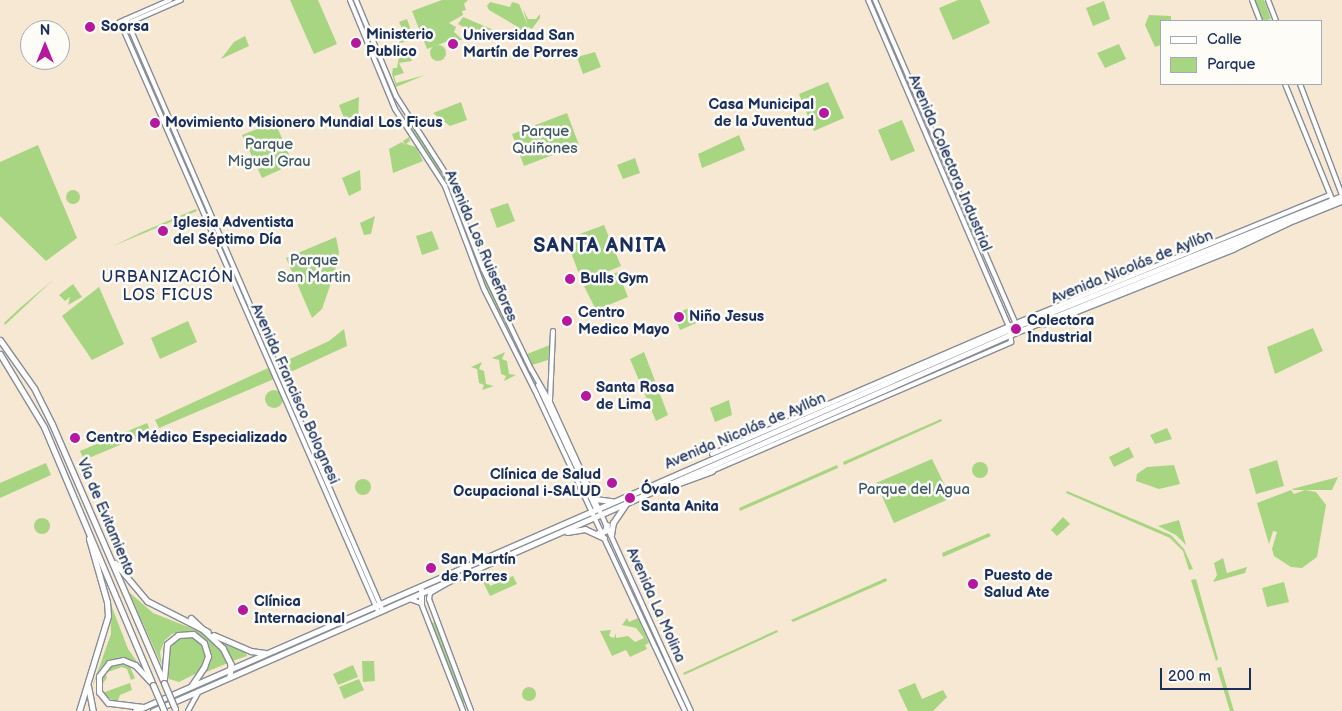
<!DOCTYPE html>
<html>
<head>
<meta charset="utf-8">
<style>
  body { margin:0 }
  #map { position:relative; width:1342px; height:711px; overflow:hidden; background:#f6e8d3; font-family:"Balsamiq Sans",sans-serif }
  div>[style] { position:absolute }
  .green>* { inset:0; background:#a8d581 }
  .round { border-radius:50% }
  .roads { filter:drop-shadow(1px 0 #888c98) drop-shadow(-1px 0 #888c98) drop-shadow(0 1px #888c98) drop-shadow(0 -1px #888c98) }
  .secondary>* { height:4px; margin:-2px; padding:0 2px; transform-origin:2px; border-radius:2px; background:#fff }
  .primary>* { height:4.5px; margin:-2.25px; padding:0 2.25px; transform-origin:2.25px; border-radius:2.25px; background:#fff }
  .highway>* { height:5px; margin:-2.5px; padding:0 2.5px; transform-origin:2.5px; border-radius:2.5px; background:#fff }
  .bridges { filter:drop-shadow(1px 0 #888c98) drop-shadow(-1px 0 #888c98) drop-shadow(0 1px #888c98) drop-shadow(0 -1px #888c98) }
  .highway-bridge>* { height:5px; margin:-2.5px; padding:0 2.5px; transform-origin:2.5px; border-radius:2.5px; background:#fff }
  .dots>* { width:14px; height:14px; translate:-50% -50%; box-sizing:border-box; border:2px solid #fdfcf7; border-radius:50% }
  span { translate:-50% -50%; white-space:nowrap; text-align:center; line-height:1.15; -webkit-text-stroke:5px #fdfcf7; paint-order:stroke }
  .poi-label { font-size:15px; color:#1b2f5e; font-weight:700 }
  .left { translate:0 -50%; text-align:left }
  .right { translate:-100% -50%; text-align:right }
  .park-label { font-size:15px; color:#3e5867 }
  .street-label { font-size:15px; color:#1b2f5e }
  .neighbourhood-label { font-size:16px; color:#1b2f5e; letter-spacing:1px }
  .district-label { font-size:20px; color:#1b2f5e; font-weight:700; letter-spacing:1px }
  .legend { position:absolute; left:1160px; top:20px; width:162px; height:65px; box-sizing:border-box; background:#fdfcf7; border:1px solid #a3aaba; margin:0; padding:6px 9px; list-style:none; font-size:15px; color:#1b2f5e }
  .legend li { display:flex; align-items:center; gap:10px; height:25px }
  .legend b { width:25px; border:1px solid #a3aaba }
  .north { position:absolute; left:20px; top:20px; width:50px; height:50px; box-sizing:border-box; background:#fdfcf7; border:1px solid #a3aaba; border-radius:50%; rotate:0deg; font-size:14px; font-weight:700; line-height:20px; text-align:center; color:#1b2f5e }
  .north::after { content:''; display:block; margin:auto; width:18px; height:22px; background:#b5179e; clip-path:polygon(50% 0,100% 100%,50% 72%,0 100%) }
  .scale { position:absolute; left:1160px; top:668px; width:91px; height:22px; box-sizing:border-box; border:2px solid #1b2f5e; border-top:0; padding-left:6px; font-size:15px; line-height:18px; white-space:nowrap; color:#1b2f5e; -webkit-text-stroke:4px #fdfcf7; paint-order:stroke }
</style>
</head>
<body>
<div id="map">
  <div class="green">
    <div style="clip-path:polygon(290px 0,318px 0,337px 44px,314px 54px)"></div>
    <div style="clip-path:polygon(442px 0,468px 0,464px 4px,466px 10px,462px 11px,463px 15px,449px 23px,456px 27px,454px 32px,463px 40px,451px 40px,427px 49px,412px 11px)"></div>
    <div style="clip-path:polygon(958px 0,980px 0,990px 23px,953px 40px,939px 8px)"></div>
    <div style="clip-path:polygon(1254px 0,1264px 0,1271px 19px,1263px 21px)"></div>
    <div style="clip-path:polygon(1104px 1px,1110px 19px,1093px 26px,1086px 8px)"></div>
    <div style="clip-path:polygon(490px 2px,510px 7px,512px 2px,519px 4px,528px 26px,523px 9px,528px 19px,536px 19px,540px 14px,540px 18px,532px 29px,528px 27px,527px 30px,507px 37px,509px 32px,517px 33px,518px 27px,489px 10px,487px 6px)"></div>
    <div style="clip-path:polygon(1149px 15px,1171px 16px,1171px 21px,1161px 21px,1161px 45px,1155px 47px,1145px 25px)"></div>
    <div style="clip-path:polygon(463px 17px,496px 31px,498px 32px,486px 42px,480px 30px,472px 32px,458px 24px)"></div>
    <div style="clip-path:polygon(407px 19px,414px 39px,400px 43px,402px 49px,399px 48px,399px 40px,405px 35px,399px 22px)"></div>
    <div style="clip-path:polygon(245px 36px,249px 46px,221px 59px,234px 42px)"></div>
    <div style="clip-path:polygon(893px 43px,919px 105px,916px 106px,889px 45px)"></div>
    <div style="clip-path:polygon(1119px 44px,1126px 59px,1105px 68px,1097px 53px)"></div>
    <div class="round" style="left:430px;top:45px;width:16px;height:16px"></div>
    <div style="clip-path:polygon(138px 51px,164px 111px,161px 112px,135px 52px)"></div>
    <div style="clip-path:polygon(595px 52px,601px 67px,583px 74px,577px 57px)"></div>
    <div style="clip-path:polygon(409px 54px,412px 61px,399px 63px,404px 73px,394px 76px,396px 83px,425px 75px,396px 87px,392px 74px,393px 68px,397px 68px,399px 57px)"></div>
    <div style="clip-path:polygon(828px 82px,844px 118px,814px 131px,799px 94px)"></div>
    <div style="clip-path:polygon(359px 97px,358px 121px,347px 126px,339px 105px)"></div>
    <div style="clip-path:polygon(461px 102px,467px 120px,450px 126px,433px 113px)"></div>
    <div style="clip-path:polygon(567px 113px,579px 145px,524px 166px,512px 134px)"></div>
    <div style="clip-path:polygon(404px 116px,438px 164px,450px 189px,448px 190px,402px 118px)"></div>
    <div style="clip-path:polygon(168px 118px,203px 200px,200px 201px,164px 120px)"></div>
    <div style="clip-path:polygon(902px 120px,915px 151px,891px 161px,878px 130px)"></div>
    <div style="clip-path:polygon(275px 122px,293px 164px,262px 178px,242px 135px)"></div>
    <div style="clip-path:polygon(739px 135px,745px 150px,702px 168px,698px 154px)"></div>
    <div style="clip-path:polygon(409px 137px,410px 141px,406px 144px,416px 147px,423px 161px,393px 173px,389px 149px,402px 142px,405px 145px,403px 141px)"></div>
    <div style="clip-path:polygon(38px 145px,77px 238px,46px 261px,0 216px,0 162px)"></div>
    <div style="clip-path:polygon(635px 158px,640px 173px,623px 179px,617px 165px)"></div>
    <div style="clip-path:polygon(360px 170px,361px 190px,349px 196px,342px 178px)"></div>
    <div style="clip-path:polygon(949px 172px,978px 241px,975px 243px,945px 174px)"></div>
    <div class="round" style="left:66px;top:190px;width:14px;height:14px"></div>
    <div style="clip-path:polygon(508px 203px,515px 221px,497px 228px,490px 209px)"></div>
    <div style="clip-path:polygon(196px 209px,197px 211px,113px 246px,142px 232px)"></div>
    <div style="clip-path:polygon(375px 216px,371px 234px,364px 235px,360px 223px)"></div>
    <div style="clip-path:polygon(604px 225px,621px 266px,582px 282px,566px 239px)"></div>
    <div style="clip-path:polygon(432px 231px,439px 249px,422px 255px,416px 236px)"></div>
    <div style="clip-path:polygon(336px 237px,339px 252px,335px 271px,322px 309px,312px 318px,286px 258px)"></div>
    <div style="clip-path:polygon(481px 269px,517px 344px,491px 299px,478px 271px)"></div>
    <div style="clip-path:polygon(618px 272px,628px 297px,596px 310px,584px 286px)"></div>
    <div style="clip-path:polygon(54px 279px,5px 325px,4px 323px,20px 308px)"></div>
    <div style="clip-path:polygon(73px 284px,82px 297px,68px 305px,70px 297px,65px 301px,59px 295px)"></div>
    <div style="clip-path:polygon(99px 287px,124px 344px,92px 360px,62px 316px)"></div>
    <div style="clip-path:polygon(687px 309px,695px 311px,699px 322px,680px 330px,674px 314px)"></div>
    <div style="clip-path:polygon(188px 321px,197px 342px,160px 359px,151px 338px)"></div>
    <div style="clip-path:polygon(1313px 328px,1323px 351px,1275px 374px,1267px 347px)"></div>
    <div style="clip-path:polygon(344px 329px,347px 346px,284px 375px,279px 364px,329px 341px)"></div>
    <div style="clip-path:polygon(550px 345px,548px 360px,532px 365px,527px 354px)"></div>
    <div style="clip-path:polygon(505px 352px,502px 359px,507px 361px,509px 374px,516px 375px,504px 381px,506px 376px,501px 374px,499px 360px,492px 358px)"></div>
    <div style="clip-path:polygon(644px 352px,668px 415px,656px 421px,630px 359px)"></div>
    <div style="clip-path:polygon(482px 362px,479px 369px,484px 371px,486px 384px,494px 386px,482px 390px,484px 385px,479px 383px,477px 369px,471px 367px)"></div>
    <div style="clip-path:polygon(268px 368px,274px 379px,159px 428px,155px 420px)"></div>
    <div class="round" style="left:265px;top:390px;width:18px;height:18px"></div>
    <div style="clip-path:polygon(729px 400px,732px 415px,715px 422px,710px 408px)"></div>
    <div style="clip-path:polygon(941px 419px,942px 421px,844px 465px,843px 462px)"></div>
    <div style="clip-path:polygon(147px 423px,151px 432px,84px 460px,80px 451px)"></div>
    <div style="clip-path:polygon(1167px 428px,1172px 439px,1155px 444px,1150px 435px)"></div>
    <div style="clip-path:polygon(1129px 447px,1134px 457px,1114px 467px,1109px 457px)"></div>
    <div style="clip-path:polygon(932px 459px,951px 498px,894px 523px,876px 483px)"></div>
    <div style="clip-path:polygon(1277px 460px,1284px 486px,1256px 494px,1249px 469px)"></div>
    <div class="round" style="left:972px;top:462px;width:16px;height:16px"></div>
    <div style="clip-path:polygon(46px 463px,51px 475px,0 498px,0 483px)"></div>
    <div style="clip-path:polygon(837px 465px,838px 468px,740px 511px,739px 508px)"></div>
    <div style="clip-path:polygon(1174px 465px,1180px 484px,1159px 489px,1136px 481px,1137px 474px,1147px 467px)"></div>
    <div style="clip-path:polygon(1338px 477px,1332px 490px,1293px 490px,1292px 489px)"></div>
    <div class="round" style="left:355px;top:479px;width:16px;height:16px"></div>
    <div style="clip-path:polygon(1291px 490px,1294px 494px,1305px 490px,1316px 492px,1326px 505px,1317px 557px,1302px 568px,1291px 567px,1274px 556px,1272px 549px,1277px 532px,1273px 531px,1269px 544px,1257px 503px)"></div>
    <div style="clip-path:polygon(1067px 491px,1171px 535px,1184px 549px,1193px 569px,1189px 570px,1183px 551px,1170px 538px,1066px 493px)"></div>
    <div style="clip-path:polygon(1063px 517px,1070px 524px,1057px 536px,1051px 530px)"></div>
    <div class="round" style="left:34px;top:518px;width:16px;height:16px"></div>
    <div style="clip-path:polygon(1179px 520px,1186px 545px,1176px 535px,1158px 526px)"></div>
    <div style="clip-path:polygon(989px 533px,991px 536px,943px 557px,942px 553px)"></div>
    <div style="clip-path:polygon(1223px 558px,1227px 573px,1247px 567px,1245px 573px,1213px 582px,1217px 575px,1214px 563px)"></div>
    <div style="clip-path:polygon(513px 576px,517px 584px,490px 596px,482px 580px,487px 578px,490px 586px)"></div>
    <div style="clip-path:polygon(886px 578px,887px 581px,793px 622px,791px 620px)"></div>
    <div style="clip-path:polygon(1196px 579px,1218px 659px,1216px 661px,1191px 580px)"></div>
    <div style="clip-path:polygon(1284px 582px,1289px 602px,1267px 607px,1262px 588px)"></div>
    <div style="clip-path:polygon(129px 592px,153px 613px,206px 634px,216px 643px,228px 663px,206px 672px,212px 658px,208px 642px,196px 632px,184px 631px,172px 634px,165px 640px,160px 652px,162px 666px)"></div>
    <div style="clip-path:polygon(110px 602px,128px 649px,138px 663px,121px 658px,108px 660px,100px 669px,91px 690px,111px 634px)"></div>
    <div style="clip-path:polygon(627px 618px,629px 622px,638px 618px,649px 643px,645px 645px,647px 649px,630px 657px,626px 650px,612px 656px,600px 631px,611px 630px,609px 636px,614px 638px,616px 633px,616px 638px,628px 636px,635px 642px,644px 638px,636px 628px,622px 625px)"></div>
    <div style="clip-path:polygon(435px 622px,465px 700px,464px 703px,461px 703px,431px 623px)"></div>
    <div style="clip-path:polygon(777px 630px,778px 632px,684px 675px,683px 673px)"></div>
    <div style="clip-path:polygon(191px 636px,201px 643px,205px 653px,201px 671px,179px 682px,169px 679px,169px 644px,176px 638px)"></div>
    <div style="clip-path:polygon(218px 638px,245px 651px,247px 656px,232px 661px)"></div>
    <div style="clip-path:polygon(362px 661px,374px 661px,375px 681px,363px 682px)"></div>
    <div style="clip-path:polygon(117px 663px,130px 667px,135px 678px,131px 680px,127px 669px,122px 667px,105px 673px,107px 678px,100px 687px,100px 678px,106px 668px)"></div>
    <div style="clip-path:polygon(353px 665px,358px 677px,338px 685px,333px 674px)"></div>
    <div style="clip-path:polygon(1221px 667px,1233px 708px,1234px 711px,1230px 711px,1217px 668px)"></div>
    <div style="clip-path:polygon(359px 679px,364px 690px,344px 699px,339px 687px)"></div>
    <div style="clip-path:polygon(130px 683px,132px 690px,120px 695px,117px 703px,102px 693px)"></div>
    <div style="clip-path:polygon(915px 683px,922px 699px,943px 690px,947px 697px,933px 711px,908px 711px,898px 690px)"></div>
    <div class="round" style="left:522px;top:687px;width:14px;height:14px"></div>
  </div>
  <div class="roads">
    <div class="secondary">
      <div style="left:170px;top:0;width:55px;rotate:156.3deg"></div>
      <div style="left:120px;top:22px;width:643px;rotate:66.35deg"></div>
      <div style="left:350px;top:0;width:118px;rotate:67.6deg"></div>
      <div style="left:395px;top:109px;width:92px;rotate:57deg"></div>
      <div style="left:445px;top:186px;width:110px;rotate:69.3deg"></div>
      <div style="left:484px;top:289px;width:119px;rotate:63.4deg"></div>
      <div style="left:537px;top:395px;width:349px;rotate:64.9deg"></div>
      <div style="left:356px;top:0;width:104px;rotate:67.4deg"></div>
      <div style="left:396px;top:96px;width:93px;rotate:57.3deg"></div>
      <div style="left:446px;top:174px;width:102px;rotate:68.7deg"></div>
      <div style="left:483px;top:269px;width:111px;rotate:64.4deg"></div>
      <div style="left:531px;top:369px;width:38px;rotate:60deg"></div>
      <div style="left:550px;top:402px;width:340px;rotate:65.5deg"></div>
      <div style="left:875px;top:0;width:353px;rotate:66.5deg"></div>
      <div style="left:1252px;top:0;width:22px;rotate:69deg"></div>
      <div style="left:1268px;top:0;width:22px;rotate:69deg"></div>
      <div style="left:126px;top:19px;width:643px;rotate:66.54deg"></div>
      <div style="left:126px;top:24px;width:60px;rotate:-23.6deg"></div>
      <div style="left:1285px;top:84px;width:130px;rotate:67.8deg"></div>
      <div style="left:1300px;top:84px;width:119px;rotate:69.3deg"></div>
      <div style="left:1035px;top:325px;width:12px;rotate:-5deg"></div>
      <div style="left:1047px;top:324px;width:202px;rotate:-21.7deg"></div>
      <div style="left:1235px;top:249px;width:59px;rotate:-25.3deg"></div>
      <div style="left:538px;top:385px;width:137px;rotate:64.9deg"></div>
      <div style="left:550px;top:400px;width:69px;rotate:-87.5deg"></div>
      <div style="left:712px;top:454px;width:331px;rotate:-23.3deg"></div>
      <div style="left:1016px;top:323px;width:339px;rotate:-22.2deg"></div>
      <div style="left:712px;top:471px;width:326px;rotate:-23.3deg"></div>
      <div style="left:1011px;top:342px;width:13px;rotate:-94deg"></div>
      <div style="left:1010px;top:329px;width:358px;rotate:-113.3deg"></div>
      <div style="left:451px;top:581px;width:24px;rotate:150deg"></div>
      <div style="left:430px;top:593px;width:6px;rotate:99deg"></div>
      <div style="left:429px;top:599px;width:120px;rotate:69.4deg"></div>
      <div style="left:410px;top:599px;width:12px;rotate:20deg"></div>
      <div style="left:421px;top:603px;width:116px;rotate:68.7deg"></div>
      <div style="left:188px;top:711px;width:23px;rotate:-61deg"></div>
    </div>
    <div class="primary">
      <div style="left:666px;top:488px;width:49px;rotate:-20.3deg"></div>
      <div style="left:595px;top:499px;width:17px;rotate:7deg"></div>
      <div style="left:567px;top:532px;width:18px;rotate:-9deg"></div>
      <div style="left:585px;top:529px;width:21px;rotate:25deg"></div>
      <div style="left:598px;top:533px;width:7px;rotate:-16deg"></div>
      <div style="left:605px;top:531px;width:6px;rotate:-72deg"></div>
      <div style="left:611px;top:535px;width:12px;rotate:-81deg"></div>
      <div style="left:613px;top:523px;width:22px;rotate:-56deg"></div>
      <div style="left:421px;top:603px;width:13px;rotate:-90deg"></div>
      <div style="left:191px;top:618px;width:44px;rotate:43.2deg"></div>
      <div style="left:223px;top:648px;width:18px;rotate:63deg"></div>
      <div style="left:231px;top:664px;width:13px;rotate:94deg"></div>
      <div style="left:214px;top:635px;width:40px;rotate:23.4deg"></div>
      <div style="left:251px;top:651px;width:14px;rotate:8deg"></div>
      <div style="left:135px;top:711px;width:962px;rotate:-23.58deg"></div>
      <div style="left:1017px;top:326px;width:350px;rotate:-21.8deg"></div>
      <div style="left:153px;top:711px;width:938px;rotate:-23.7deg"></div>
      <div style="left:1012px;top:334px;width:356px;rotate:-22deg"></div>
    </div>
    <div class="highway">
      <div style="left:0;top:340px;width:59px;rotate:54.7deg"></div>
      <div style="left:34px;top:388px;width:40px;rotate:63.4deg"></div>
      <div style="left:52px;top:424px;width:282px;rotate:66.6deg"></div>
      <div style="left:0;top:354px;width:85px;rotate:58.9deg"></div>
      <div style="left:44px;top:427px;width:280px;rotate:67.1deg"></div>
      <div style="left:115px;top:563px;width:50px;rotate:49.9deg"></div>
      <div style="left:147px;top:601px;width:68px;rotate:26.9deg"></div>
      <div style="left:164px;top:679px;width:35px;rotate:-85deg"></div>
      <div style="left:167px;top:644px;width:14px;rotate:-39deg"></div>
      <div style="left:178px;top:635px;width:15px;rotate:-4deg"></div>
      <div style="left:193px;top:634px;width:14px;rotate:39deg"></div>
      <div style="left:204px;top:643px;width:14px;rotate:73deg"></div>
      <div style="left:208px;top:656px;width:12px;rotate:110deg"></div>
      <div style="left:204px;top:667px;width:23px;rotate:124deg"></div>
      <div style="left:88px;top:686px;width:25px;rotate:79deg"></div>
      <div style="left:143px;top:707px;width:35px;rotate:-173deg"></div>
      <div style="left:108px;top:703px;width:14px;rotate:-129deg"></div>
      <div style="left:99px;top:692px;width:16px;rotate:-90deg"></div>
      <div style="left:99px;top:676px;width:16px;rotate:-52deg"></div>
      <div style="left:109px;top:663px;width:14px;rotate:-12deg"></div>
      <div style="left:123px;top:660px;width:13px;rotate:23deg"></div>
      <div style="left:135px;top:665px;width:22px;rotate:47deg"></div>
      <div style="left:79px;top:711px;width:99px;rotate:-73deg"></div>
      <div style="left:108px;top:616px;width:14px;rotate:-94deg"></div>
      <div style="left:107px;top:602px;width:66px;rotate:-105.9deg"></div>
    </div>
  </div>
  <div class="bridges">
    <div class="highway-bridge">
      <div style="left:164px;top:683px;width:28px;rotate:67deg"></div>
      <div style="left:153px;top:685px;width:28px;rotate:67deg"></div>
    </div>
  </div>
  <div class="dots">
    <div style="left:90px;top:27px;background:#b5179e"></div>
    <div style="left:356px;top:43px;background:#b5179e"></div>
    <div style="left:453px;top:44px;background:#b5179e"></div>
    <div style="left:824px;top:113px;background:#b5179e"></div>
    <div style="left:155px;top:123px;background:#b5179e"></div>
    <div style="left:163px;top:231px;background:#b5179e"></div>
    <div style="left:570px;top:279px;background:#b5179e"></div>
    <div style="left:679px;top:317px;background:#b5179e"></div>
    <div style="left:567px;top:321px;background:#b5179e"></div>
    <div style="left:1016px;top:329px;background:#b5179e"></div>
    <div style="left:586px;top:396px;background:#b5179e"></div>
    <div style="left:75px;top:438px;background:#b5179e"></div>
    <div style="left:612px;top:483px;background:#b5179e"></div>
    <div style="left:630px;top:498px;background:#b5179e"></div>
    <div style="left:431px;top:568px;background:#b5179e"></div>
    <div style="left:973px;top:584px;background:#b5179e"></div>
    <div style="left:243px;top:610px;background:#b5179e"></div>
  </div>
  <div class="poi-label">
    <span class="left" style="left:101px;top:27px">Soorsa</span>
    <span class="left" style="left:366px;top:43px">Ministerio<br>Publico</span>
    <span class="left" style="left:463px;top:44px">Universidad San<br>Martín de Porres</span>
    <span class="right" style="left:814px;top:113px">Casa Municipal<br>de la Juventud</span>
    <span class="left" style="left:165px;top:123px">Movimiento Misionero Mundial Los Ficus</span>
    <span class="left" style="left:173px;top:231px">Iglesia Adventista<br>del Séptimo Día</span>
    <span class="left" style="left:580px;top:279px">Bulls Gym</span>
    <span class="left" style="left:578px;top:321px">Centro<br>Medico Mayo</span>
    <span class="left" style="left:689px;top:317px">Niño Jesus</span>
    <span class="left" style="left:1027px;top:329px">Colectora<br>Industrial</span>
    <span class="left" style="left:596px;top:396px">Santa Rosa<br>de Lima</span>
    <span class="left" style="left:86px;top:438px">Centro Médico Especializado</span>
    <span class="right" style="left:601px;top:483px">Clínica de Salud<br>Ocupacional i-SALUD</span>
    <span class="left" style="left:641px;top:498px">Óvalo<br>Santa Anita</span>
    <span class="left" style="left:441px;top:568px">San Martín<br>de Porres</span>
    <span class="left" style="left:984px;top:584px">Puesto de<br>Salud Ate</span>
    <span class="left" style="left:254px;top:610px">Clínica<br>Internacional</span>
  </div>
  <div class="park-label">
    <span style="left:545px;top:140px">Parque<br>Quiñones</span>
    <span style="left:269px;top:153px">Parque<br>Miguel Grau</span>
    <span style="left:314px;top:269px">Parque<br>San Martin</span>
    <span style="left:914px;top:490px">Parque del Agua</span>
  </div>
  <div class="street-label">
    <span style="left:950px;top:163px;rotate:67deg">Avenida Colectora Industrial</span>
    <span style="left:481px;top:246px;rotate:67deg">Avenida Los Ruiseñores</span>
    <span style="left:1132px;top:267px;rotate:-22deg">Avenida Nicolás de Ayllón</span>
    <span style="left:295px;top:394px;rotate:66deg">Avenida Francisco Bolognesi</span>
    <span style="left:745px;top:431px;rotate:-23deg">Avenida Nicolás de Ayllón</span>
    <span style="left:106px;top:517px;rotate:67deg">Vía de Evitamiento</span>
    <span style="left:656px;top:605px;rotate:66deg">Avenida La Molina</span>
  </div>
  <div class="neighbourhood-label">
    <span style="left:168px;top:287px">URBANIZACIÓN<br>LOS FICUS</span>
  </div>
  <div class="district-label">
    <span style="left:600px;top:246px">SANTA ANITA</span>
  </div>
  <ul class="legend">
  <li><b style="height:6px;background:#fff"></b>Calle</li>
  <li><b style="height:14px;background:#a8d581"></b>Parque</li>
  </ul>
  <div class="north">N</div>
  <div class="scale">200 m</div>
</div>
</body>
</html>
